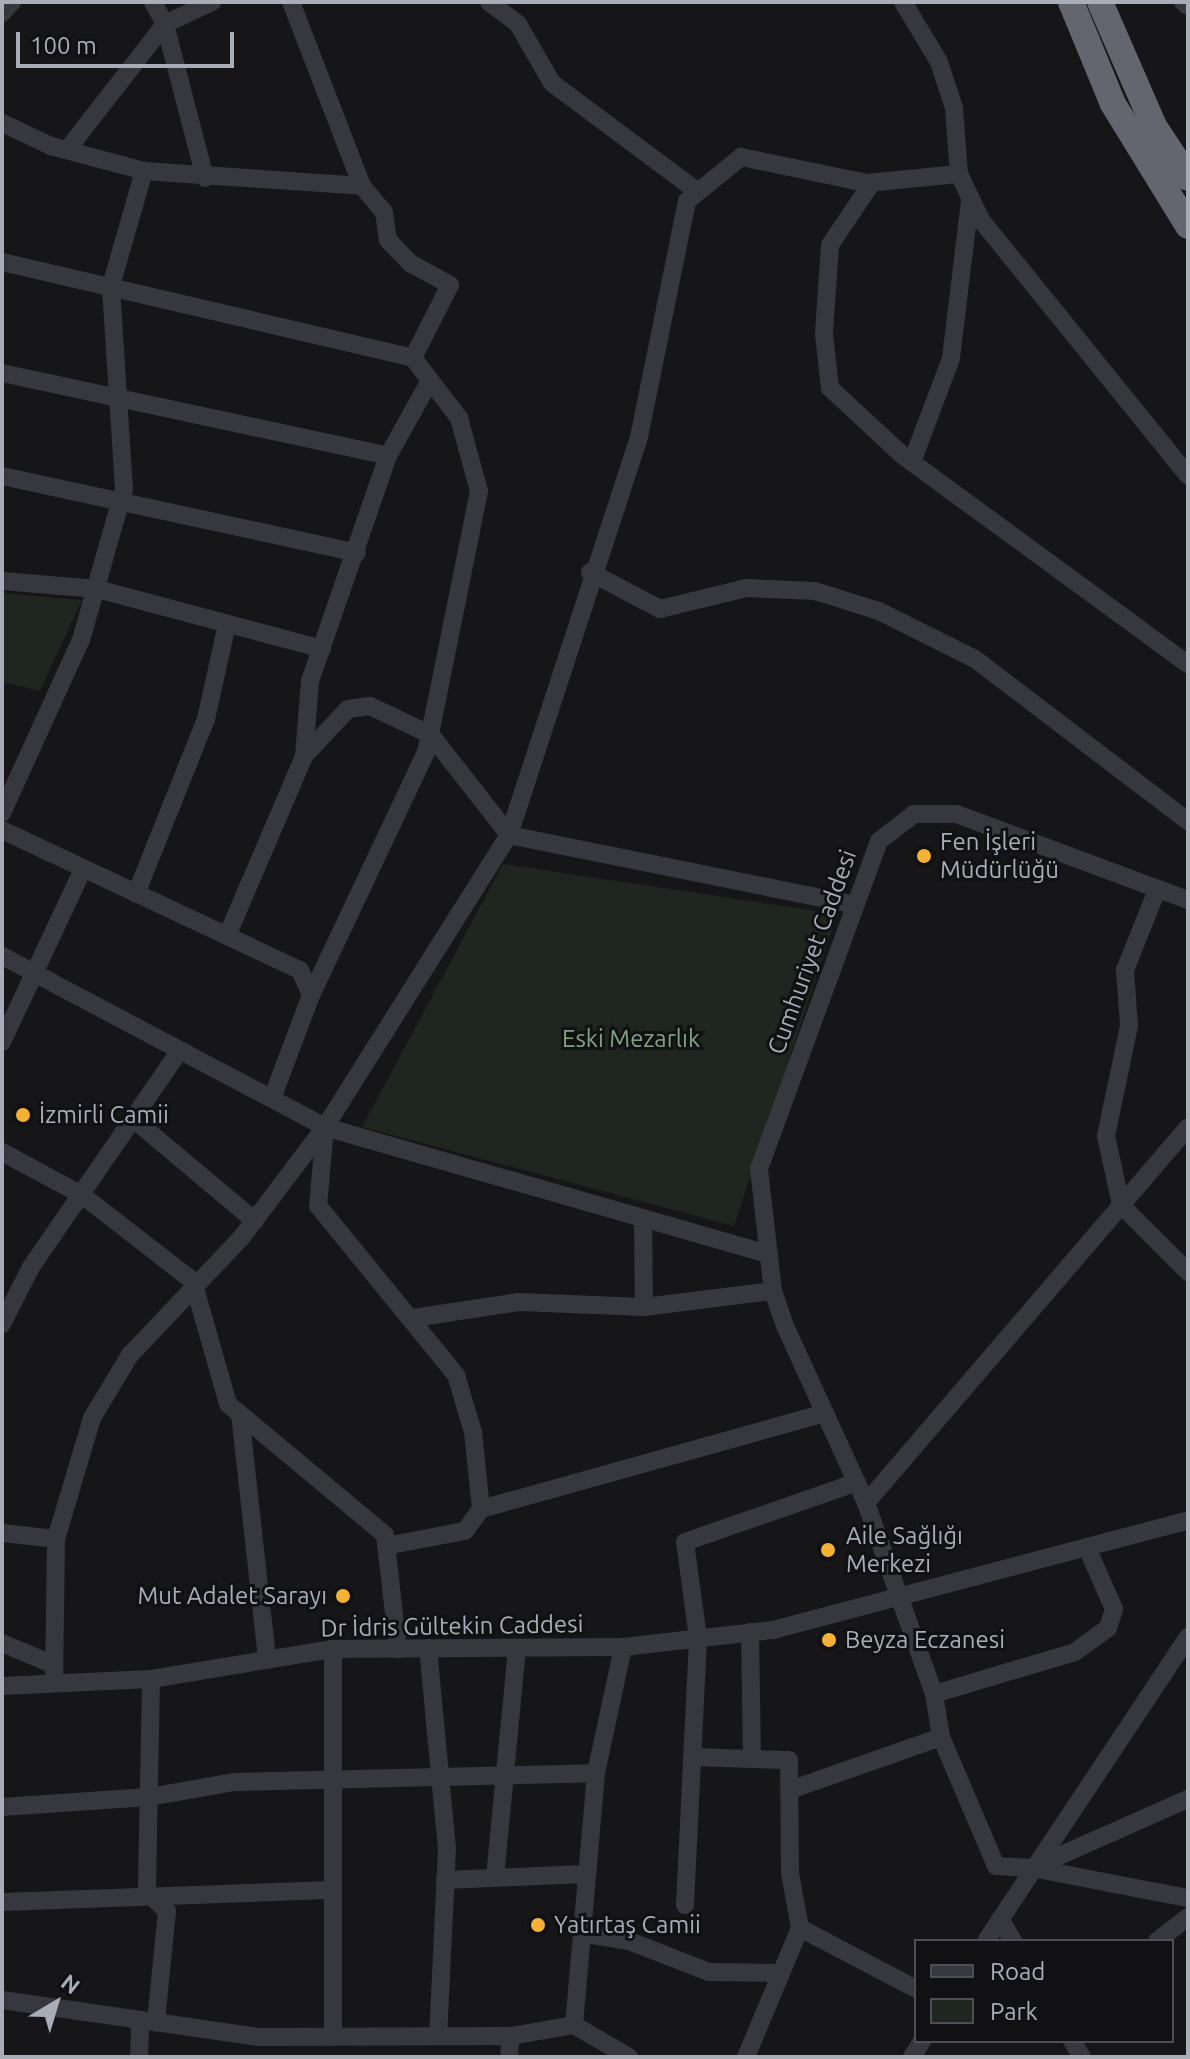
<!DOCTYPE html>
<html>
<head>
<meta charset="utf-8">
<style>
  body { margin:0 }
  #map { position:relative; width:1190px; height:2059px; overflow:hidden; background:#161618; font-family:Ubuntu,sans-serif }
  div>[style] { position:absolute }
  .green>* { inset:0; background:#1e261f }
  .minor>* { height:18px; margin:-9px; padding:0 9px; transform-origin:9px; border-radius:9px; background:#37383d }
  .highway>* { height:26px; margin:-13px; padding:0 13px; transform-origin:13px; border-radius:13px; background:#63666e }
  .dots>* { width:22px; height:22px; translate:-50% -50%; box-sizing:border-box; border:4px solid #111113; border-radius:50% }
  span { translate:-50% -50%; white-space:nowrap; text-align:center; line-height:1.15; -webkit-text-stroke:6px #111113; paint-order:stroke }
  .poi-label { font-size:24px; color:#a8adb8 }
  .left { translate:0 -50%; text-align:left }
  .right { translate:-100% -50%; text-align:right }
  .street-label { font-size:24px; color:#a8adb8 }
  .park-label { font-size:24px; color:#7fa381 }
  .frame { position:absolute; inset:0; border:4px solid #a8adb8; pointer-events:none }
  .legend { position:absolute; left:914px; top:1939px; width:260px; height:104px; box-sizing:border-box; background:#111113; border:2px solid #4d4f55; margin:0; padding:10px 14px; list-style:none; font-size:24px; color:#a8adb8 }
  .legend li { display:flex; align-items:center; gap:16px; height:40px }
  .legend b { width:40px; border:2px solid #4d4f55 }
  .north { position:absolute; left:16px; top:1963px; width:80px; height:80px; -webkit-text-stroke:6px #111113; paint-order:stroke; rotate:38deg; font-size:22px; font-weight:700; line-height:32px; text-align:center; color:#a8adb8 }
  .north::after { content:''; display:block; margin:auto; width:28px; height:36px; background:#a8adb8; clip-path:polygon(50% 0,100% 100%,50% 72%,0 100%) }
  .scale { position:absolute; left:16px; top:32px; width:218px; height:36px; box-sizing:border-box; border:4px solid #a8adb8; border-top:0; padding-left:10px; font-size:24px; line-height:28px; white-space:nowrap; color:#a8adb8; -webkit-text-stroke:6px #111113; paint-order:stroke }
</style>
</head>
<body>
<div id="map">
  <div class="green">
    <div style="clip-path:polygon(2px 593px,82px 600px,40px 691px,2px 682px)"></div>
    <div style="clip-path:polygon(503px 864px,837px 914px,734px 1226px,362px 1127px)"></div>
  </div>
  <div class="minor">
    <div style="left:291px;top:2px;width:197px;rotate:68.9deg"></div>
    <div style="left:362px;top:186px;width:34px;rotate:50deg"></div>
    <div style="left:384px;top:212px;width:28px;rotate:82deg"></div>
    <div style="left:388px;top:240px;width:32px;rotate:46deg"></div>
    <div style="left:410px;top:263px;width:46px;rotate:28.8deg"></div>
    <div style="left:450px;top:285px;width:82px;rotate:116.9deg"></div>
    <div style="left:489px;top:2px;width:36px;rotate:37deg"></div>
    <div style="left:518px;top:24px;width:68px;rotate:60deg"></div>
    <div style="left:552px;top:83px;width:181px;rotate:36.7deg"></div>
    <div style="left:903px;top:2px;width:70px;rotate:59deg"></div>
    <div style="left:939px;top:62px;width:48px;rotate:71.9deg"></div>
    <div style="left:954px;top:108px;width:66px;rotate:85.7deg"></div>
    <div style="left:1183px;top:2px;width:6px;rotate:39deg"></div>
    <div style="left:2px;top:13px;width:15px;rotate:-48deg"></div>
    <div style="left:2px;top:123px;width:54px;rotate:25.1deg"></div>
    <div style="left:51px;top:146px;width:96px;rotate:15deg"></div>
    <div style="left:144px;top:171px;width:219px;rotate:3.9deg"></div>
    <div style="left:67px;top:150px;width:160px;rotate:-52.1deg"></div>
    <div style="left:165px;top:24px;width:25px;rotate:-119deg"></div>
    <div style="left:205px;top:178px;width:159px;rotate:-104.6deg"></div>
    <div style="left:165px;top:24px;width:52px;rotate:-25.1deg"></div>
    <div style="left:871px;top:184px;width:73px;rotate:123.9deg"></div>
    <div style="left:830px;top:245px;width:89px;rotate:93.9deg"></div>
    <div style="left:824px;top:334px;width:54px;rotate:83.7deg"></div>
    <div style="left:830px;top:388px;width:98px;rotate:42.9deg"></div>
    <div style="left:902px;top:455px;width:354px;rotate:36.2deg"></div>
    <div style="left:2px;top:262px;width:422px;rotate:13.1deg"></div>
    <div style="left:413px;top:358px;width:76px;rotate:52.5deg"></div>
    <div style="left:459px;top:418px;width:76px;rotate:74.7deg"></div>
    <div style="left:479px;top:491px;width:264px;rotate:101.4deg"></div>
    <div style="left:427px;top:750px;width:271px;rotate:115.3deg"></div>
    <div style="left:2px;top:373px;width:395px;rotate:12.1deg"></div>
    <div style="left:912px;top:462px;width:111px;rotate:-69.4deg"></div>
    <div style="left:951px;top:358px;width:159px;rotate:-83.1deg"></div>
    <div style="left:2px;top:476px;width:363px;rotate:12.2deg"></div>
    <div style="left:590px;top:572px;width:79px;rotate:27.9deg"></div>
    <div style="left:660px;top:609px;width:89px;rotate:-13.6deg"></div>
    <div style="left:747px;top:588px;width:68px;rotate:2.5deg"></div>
    <div style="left:815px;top:591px;width:67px;rotate:17.4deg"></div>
    <div style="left:879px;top:611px;width:107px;rotate:26.6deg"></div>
    <div style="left:975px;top:659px;width:268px;rotate:37.3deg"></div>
    <div style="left:2px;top:581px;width:95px;rotate:4.8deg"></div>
    <div style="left:97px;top:589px;width:233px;rotate:14.9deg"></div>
    <div style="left:304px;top:756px;width:64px;rotate:-46.9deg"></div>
    <div style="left:348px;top:709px;width:22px;rotate:-8deg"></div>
    <div style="left:370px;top:706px;width:68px;rotate:25.4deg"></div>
    <div style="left:431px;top:735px;width:127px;rotate:52deg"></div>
    <div style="left:509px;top:835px;width:353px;rotate:11.4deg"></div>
    <div style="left:2px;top:813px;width:190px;rotate:-65.5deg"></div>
    <div style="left:81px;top:640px;width:157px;rotate:-74.1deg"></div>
    <div style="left:124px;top:489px;width:203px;rotate:-93.7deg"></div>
    <div style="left:111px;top:286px;width:120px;rotate:-74deg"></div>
    <div style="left:2px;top:830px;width:329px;rotate:25.2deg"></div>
    <div style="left:300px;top:970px;width:27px;rotate:66deg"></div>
    <div style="left:311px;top:995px;width:111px;rotate:110.6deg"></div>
    <div style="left:1157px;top:890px;width:86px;rotate:111.8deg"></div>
    <div style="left:1125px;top:970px;width:56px;rotate:85.9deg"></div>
    <div style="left:1129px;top:1026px;width:112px;rotate:101.8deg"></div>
    <div style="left:1106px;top:1136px;width:71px;rotate:77.7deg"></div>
    <div style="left:1121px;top:1205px;width:95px;rotate:45deg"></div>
    <div style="left:136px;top:894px;width:188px;rotate:-68.2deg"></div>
    <div style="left:206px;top:719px;width:97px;rotate:-77.5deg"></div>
    <div style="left:1188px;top:900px;width:246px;rotate:-159.6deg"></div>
    <div style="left:957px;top:814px;width:43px;rotate:180deg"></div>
    <div style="left:914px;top:814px;width:44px;rotate:142.4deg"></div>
    <div style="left:879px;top:841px;width:349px;rotate:110.1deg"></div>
    <div style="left:759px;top:1169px;width:123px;rotate:83.5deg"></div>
    <div style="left:773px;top:1291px;width:37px;rotate:71deg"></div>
    <div style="left:785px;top:1326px;width:195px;rotate:65.4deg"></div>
    <div style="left:866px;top:1503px;width:203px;rotate:70.4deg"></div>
    <div style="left:934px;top:1694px;width:44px;rotate:80.8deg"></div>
    <div style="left:941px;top:1737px;width:140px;rotate:66.9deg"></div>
    <div style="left:996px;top:1866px;width:36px;rotate:3deg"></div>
    <div style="left:1032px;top:1868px;width:171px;rotate:-23.9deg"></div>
    <div style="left:227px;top:936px;width:196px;rotate:-66.8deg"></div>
    <div style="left:304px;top:756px;width:75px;rotate:-85.4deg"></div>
    <div style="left:310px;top:681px;width:238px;rotate:-70.9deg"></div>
    <div style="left:388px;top:456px;width:82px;rotate:-60.9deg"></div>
    <div style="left:2px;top:956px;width:365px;rotate:27.9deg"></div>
    <div style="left:2px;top:1042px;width:191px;rotate:-64.9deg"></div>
    <div style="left:137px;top:1122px;width:154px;rotate:40deg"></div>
    <div style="left:2px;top:1152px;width:91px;rotate:28.3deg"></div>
    <div style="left:82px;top:1195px;width:140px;rotate:37.8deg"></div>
    <div style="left:193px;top:1281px;width:128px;rotate:74.1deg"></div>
    <div style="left:228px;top:1404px;width:204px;rotate:39.8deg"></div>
    <div style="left:385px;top:1535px;width:115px;rotate:83.5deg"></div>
    <div style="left:643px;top:1218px;width:89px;rotate:89.4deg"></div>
    <div style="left:413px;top:1318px;width:107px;rotate:-8.6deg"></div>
    <div style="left:519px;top:1302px;width:125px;rotate:2.3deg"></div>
    <div style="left:644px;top:1307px;width:130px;rotate:-7.1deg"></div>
    <div style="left:2px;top:1324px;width:64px;rotate:-63deg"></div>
    <div style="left:31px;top:1267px;width:263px;rotate:-55.5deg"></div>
    <div style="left:825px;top:1413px;width:357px;rotate:164.4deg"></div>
    <div style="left:481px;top:1509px;width:77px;rotate:-95.9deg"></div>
    <div style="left:473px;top:1432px;width:59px;rotate:-106.6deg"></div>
    <div style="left:456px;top:1375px;width:218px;rotate:-129.2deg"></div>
    <div style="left:318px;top:1206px;width:79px;rotate:-84.9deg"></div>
    <div style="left:325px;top:1127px;width:345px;rotate:-57.8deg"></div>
    <div style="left:509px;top:835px;width:419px;rotate:-71.9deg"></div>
    <div style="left:639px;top:437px;width:241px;rotate:-78.5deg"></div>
    <div style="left:687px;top:201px;width:70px;rotate:-39.2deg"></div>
    <div style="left:741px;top:157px;width:129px;rotate:11.7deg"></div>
    <div style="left:867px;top:183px;width:92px;rotate:-5.6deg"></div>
    <div style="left:959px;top:174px;width:51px;rotate:64.4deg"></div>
    <div style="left:981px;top:220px;width:329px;rotate:51deg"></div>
    <div style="left:240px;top:1414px;width:247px;rotate:83.7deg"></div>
    <div style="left:866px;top:1503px;width:495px;rotate:-49.4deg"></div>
    <div style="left:2px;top:1533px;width:54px;rotate:6.3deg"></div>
    <div style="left:386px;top:1546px;width:80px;rotate:-10.8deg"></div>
    <div style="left:465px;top:1531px;width:27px;rotate:-54deg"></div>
    <div style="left:750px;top:1632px;width:127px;rotate:89.1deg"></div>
    <div style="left:752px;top:1759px;width:37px;rotate:2deg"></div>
    <div style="left:789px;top:1760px;width:113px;rotate:89.5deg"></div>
    <div style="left:790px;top:1873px;width:56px;rotate:79.7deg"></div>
    <div style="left:800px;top:1928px;width:131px;rotate:27.7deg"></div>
    <div style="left:2px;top:1643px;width:56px;rotate:22.9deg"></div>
    <div style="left:428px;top:1648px;width:201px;rotate:84.6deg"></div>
    <div style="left:447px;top:1848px;width:188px;rotate:92.7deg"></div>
    <div style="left:151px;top:1679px;width:213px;rotate:91.1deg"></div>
    <div style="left:147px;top:1892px;width:28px;rotate:44deg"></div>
    <div style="left:167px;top:1911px;width:112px;rotate:95.7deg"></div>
    <div style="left:54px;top:1683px;width:144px;rotate:-89.2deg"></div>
    <div style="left:56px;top:1539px;width:126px;rotate:-73.4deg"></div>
    <div style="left:92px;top:1418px;width:74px;rotate:-58.9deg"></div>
    <div style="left:130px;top:1355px;width:161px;rotate:-46.5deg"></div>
    <div style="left:241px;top:1238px;width:139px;rotate:-52.9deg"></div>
    <div style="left:325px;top:1127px;width:462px;rotate:16deg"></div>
    <div style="left:2px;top:1686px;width:149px;rotate:-2.7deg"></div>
    <div style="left:151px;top:1679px;width:184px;rotate:-9.4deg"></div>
    <div style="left:333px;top:1649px;width:290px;rotate:-0.4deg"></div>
    <div style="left:623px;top:1647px;width:151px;rotate:-6.5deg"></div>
    <div style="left:773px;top:1630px;width:429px;rotate:-14.8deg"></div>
    <div style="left:934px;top:1694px;width:147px;rotate:-16.6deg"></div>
    <div style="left:1075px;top:1652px;width:41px;rotate:-36deg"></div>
    <div style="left:1108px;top:1628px;width:20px;rotate:-72deg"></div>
    <div style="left:1114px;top:1609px;width:64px;rotate:-113.8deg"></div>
    <div style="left:692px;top:1757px;width:60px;rotate:1.9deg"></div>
    <div style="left:790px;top:1790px;width:160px;rotate:-19.3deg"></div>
    <div style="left:2px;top:1807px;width:147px;rotate:-3.9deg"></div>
    <div style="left:149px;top:1797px;width:86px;rotate:-10deg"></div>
    <div style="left:234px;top:1782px;width:362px;rotate:-1.4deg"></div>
    <div style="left:1032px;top:1868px;width:159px;rotate:10.9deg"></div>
    <div style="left:495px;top:1877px;width:230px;rotate:-84.5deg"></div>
    <div style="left:445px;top:1880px;width:142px;rotate:-2.4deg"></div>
    <div style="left:2px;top:1902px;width:331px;rotate:-2.1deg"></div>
    <div style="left:685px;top:1905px;width:267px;rotate:-87.2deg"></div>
    <div style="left:698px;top:1638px;width:97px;rotate:-97.7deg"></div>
    <div style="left:685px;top:1542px;width:182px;rotate:-19.2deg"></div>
    <div style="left:1000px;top:1919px;width:26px;rotate:59deg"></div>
    <div style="left:581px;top:1933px;width:49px;rotate:9.5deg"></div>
    <div style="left:629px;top:1941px;width:86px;rotate:21.2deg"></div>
    <div style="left:709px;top:1972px;width:72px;rotate:0.8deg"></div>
    <div style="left:986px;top:1941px;width:365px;rotate:-56.4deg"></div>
    <div style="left:1157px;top:1941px;width:39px;rotate:-38deg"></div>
    <div style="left:2px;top:2000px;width:260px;rotate:8.2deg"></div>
    <div style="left:259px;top:2037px;width:252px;rotate:-0.2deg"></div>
    <div style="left:511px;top:2036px;width:64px;rotate:-9.9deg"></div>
    <div style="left:574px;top:2025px;width:64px;rotate:30.2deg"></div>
    <div style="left:574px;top:2025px;width:253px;rotate:-85deg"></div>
    <div style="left:596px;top:1773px;width:129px;rotate:-77.9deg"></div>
    <div style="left:333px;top:2037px;width:388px;rotate:-90deg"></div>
    <div style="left:1072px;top:2041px;width:19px;rotate:58deg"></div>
    <div style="left:139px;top:2057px;width:37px;rotate:-88deg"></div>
    <div style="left:509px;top:2057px;width:21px;rotate:-85deg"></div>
    <div style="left:746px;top:2057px;width:140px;rotate:-67.3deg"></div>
    <div style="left:912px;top:2057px;width:19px;rotate:-58deg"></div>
  </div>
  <div class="highway">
    <div style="left:1071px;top:2px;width:110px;rotate:67.6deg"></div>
    <div style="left:1113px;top:104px;width:143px;rotate:58.4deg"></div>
    <div style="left:1100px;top:2px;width:135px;rotate:66.5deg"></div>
    <div style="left:1154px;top:126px;width:62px;rotate:56.8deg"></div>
  </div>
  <div class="dots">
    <div style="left:924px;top:856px;background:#f4b133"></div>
    <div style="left:23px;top:1115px;background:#f4b133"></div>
    <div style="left:828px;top:1550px;background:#f4b133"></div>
    <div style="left:343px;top:1596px;background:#f4b133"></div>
    <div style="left:829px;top:1640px;background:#f4b133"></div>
    <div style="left:538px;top:1925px;background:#f4b133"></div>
  </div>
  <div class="poi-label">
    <span class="left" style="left:940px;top:856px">Fen İşleri<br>Müdürlüğü</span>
    <span class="left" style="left:39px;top:1115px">İzmirli Camii</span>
    <span class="left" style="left:846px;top:1550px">Aile Sağlığı<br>Merkezi</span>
    <span class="right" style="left:327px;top:1596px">Mut Adalet Sarayı</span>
    <span class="left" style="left:845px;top:1640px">Beyza Eczanesi</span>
    <span class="left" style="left:554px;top:1925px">Yatırtaş Camii</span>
  </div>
  <div class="street-label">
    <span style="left:812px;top:952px;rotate:-70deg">Cumhuriyet Caddesi</span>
    <span style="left:452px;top:1626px;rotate:-1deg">Dr İdris Gültekin Caddesi</span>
  </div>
  <div class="park-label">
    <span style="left:631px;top:1039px">Eski Mezarlık</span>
  </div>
  <div class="frame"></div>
  <ul class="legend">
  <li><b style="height:10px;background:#37383d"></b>Road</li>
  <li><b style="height:22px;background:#1e261f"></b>Park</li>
  </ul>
  <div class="north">N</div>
  <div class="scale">100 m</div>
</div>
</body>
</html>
